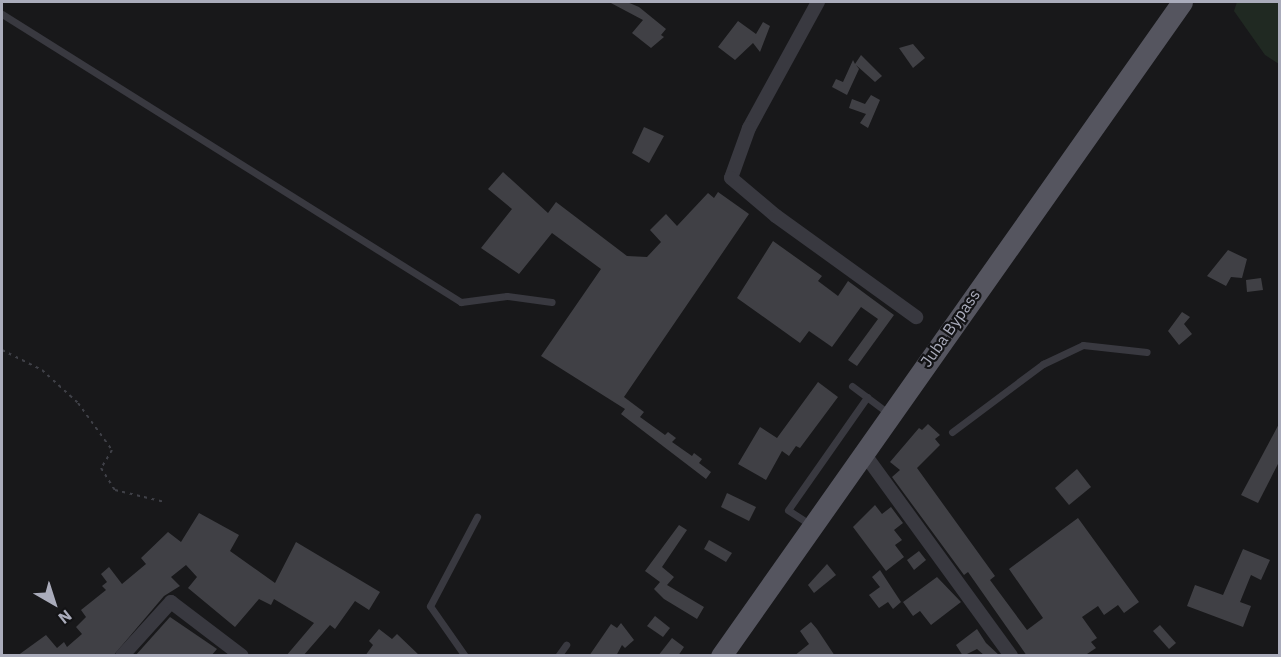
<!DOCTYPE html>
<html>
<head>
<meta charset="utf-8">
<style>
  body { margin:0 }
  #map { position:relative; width:1281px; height:657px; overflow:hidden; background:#18181a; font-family:"IBM Plex Sans",sans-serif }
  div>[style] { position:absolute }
  .green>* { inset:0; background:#202922 }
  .building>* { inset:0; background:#404045 }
  .path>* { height:2px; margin-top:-1px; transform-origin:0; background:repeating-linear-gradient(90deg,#3f4047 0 3px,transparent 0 7.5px) }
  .lane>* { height:7px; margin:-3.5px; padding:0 3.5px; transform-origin:3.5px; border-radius:3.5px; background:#393940 }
  .street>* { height:14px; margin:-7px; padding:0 7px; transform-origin:7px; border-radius:7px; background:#393940 }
  .primary>* { height:21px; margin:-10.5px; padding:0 10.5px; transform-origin:10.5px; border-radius:10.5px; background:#55555f }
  span { translate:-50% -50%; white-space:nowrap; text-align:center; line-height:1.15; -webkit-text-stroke:4.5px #131315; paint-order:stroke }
  .street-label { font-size:16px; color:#aaacbb }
  .frame { position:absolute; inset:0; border:3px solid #aaacbb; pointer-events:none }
  .north { position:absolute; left:24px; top:573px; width:60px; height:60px; -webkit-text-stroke:4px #131315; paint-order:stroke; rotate:141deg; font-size:16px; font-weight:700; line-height:24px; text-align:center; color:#aaacbb }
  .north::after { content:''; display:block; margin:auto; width:21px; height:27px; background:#aaacbb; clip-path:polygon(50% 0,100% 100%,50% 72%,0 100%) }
</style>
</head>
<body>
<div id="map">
  <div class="green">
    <div style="clip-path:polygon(1237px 2px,1279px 2px,1279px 64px,1265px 55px,1234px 11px)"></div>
  </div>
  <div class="building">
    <div style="clip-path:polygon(609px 2px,627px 2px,639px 7px,666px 29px,661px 35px,664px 37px,651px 48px,632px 33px,643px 20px)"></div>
    <div style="clip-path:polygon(738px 21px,756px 34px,763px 22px,770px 26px,760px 52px,753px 43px,735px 60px,718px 47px)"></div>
    <div style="clip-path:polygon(913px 44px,925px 58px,913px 68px,899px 48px)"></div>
    <div style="clip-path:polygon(861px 55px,882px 76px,875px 82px,856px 65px,859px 69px,847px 95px,832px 87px,836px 79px,843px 82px,853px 60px,855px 64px)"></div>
    <div style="clip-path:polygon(871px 95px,880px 100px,868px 128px,860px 123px,866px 114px,849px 108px,852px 99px,865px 104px)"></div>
    <div style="clip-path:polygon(644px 127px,664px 136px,649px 163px,632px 153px)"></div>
    <div style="clip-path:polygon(503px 172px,548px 213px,556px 202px,627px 256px,647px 257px,661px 242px,650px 230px,666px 214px,677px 226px,708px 193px,714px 198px,718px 192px,749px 214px,624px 397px,644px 412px,640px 417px,665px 435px,668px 432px,676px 438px,672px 442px,692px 456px,694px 453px,702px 459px,699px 463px,711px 472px,706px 479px,621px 414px,625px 409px,541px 356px,601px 269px,552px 233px,519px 274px,481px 248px,512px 209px,488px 189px)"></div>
    <div style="clip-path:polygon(773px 241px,822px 276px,818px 281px,838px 296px,848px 281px,894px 315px,857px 366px,848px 360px,878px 319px,861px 307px,832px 347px,809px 331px,800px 343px,737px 298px)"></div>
    <div style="clip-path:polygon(1228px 250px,1247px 259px,1242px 278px,1231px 277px,1226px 286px,1207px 276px)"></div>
    <div style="clip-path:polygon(1261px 278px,1263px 290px,1247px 292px,1246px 280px)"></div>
    <div style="clip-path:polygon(1182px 312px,1190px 317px,1184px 324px,1192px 334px,1179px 345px,1168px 331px)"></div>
    <div style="clip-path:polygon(818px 382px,838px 397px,800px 448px,796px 446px,789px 456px,782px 451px,766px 480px,738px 464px,760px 427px,777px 438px)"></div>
    <div style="clip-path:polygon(1280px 422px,1280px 460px,1258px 503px,1241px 495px)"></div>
    <div style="clip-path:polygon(928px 424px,940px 435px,935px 439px,940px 445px,917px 468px,995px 576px,990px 580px,1027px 630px,1043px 618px,1009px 569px,1078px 518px,1139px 602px,1124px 613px,1118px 605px,1104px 615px,1098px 606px,1082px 617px,1097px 638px,1091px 642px,1096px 648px,1084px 656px,1027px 656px,968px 572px,964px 575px,892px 477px,900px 470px,890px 462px,919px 428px,922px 430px)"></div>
    <div style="clip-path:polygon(1077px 469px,1091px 487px,1069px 505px,1055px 488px)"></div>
    <div style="clip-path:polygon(727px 493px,756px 507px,749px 521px,721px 507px)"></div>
    <div style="clip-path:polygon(875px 505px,882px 514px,891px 507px,903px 523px,894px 530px,902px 540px,895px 545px,904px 557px,886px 571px,853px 527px)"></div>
    <div style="clip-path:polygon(199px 513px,239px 535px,230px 551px,275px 583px,296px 542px,380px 592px,369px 610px,355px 601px,335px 629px,330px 625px,303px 656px,286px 656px,314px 623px,274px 599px,271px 605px,259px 599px,235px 627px,188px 588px,197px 577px,186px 565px,171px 577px,180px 586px,164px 596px,113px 656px,17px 656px,46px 635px,57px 648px,64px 642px,67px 647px,82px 634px,76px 627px,86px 617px,81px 610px,106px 590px,102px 586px,107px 582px,101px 574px,109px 567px,122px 584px,146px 564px,141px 558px,168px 532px,181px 542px)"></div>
    <div style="clip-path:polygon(679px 525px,687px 530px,662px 567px,674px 577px,667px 585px,704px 607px,697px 619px,664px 599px,654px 589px,660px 582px,645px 571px)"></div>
    <div style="clip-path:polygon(709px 540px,732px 553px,726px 562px,704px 549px)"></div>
    <div style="clip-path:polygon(1243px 549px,1270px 560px,1261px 580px,1251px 575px,1240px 602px,1251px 606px,1243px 627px,1187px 606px,1195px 585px,1223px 595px)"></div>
    <div style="clip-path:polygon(919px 551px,926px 560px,914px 570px,907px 560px)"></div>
    <div style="clip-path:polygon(827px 564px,836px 575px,814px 593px,808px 585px)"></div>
    <div style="clip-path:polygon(880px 570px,901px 602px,893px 609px,888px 602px,879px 608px,869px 595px,880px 587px,872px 577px)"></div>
    <div style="clip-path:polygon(937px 577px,961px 602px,931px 625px,920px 611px,913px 616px,903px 602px)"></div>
    <div style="clip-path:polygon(655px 616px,670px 628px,663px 637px,647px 626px)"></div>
    <div style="clip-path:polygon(170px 617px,217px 649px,211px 656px,135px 656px)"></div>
    <div style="clip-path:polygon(811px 622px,817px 629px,835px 656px,794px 656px,809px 644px,800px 631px)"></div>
    <div style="clip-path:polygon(621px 623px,634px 640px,625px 648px,622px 645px,616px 656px,589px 656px,611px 624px,617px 628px)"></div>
    <div style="clip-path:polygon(1160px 625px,1176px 643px,1169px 649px,1153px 631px)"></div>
    <div style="clip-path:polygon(379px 629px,392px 639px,397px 634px,420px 656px,365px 656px,373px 645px,369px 641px)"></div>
    <div style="clip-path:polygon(977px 629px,986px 643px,1000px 656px,985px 656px,977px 649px,963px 656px,956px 645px)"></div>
    <div style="clip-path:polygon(672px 638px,684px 647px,678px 656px,658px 656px)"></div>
  </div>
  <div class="path">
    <div style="left:2px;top:350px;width:45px;rotate:26.6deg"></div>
    <div style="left:42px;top:370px;width:49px;rotate:42.5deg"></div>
    <div style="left:78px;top:403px;width:58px;rotate:54.1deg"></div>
    <div style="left:112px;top:450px;width:21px;rotate:121deg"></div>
    <div style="left:101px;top:468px;width:26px;rotate:58deg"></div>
    <div style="left:115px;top:490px;width:51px;rotate:13.5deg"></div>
  </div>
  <div class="lane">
    <div style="left:2px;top:14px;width:542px;rotate:32.11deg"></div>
    <div style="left:461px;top:302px;width:46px;rotate:-7.4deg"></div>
    <div style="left:507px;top:296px;width:45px;rotate:7.6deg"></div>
    <div style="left:852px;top:386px;width:45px;rotate:36.9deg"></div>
    <div style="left:952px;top:432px;width:114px;rotate:-36.8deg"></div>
    <div style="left:1043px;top:364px;width:44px;rotate:-25.4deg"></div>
    <div style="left:1083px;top:345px;width:64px;rotate:6.2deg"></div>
    <div style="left:811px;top:525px;width:27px;rotate:-147deg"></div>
    <div style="left:788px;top:510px;width:138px;rotate:-55deg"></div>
    <div style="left:465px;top:656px;width:61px;rotate:-125deg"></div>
    <div style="left:430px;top:606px;width:101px;rotate:-62.2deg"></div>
    <div style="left:558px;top:656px;width:14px;rotate:-54deg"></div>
  </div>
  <div class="street">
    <div style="left:818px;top:2px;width:144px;rotate:118.7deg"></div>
    <div style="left:749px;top:128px;width:53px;rotate:109.8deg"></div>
    <div style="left:731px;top:178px;width:59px;rotate:40.2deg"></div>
    <div style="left:776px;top:216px;width:173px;rotate:35.8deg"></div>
    <div style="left:863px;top:452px;width:252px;rotate:54deg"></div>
    <div style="left:122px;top:656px;width:73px;rotate:-47.8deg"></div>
    <div style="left:171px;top:602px;width:89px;rotate:37.3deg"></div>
  </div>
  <div class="primary">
    <div style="left:721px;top:656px;width:800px;rotate:-54.82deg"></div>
  </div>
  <div class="street-label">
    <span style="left:950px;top:328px;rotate:-55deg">Juba Bypass</span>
  </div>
  <div class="frame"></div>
  <div class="north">N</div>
</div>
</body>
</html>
